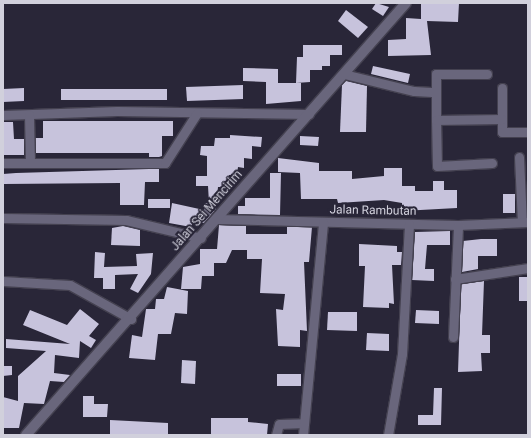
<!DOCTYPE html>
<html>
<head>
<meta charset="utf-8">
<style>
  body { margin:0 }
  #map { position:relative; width:531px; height:438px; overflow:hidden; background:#292638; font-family:Roboto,sans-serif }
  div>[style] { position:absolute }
  .building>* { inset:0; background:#c7c3dc }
  .roads { filter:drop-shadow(1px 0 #444150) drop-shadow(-1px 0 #444150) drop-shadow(0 1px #444150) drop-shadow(0 -1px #444150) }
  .street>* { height:9px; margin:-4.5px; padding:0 4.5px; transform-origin:4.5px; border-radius:4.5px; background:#69667c }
  .secondary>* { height:10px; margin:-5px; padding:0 5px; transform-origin:5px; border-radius:5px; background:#69667c }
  span { translate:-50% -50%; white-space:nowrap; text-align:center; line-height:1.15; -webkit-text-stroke:4px #292638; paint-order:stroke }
  .street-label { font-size:12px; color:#d1d0dc }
  .frame { position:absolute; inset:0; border:4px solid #d1d0dc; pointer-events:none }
</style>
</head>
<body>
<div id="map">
  <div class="building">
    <div style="clip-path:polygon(376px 3px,389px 7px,383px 16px,372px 9px)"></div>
    <div style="clip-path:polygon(421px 3px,459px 3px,458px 22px,427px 21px,431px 55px,388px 56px,388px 40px,406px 39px,406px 18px,421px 19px)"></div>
    <div style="clip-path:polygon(346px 10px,368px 27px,358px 38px,338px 21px)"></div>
    <div style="clip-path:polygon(303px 45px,342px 45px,342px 55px,330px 55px,330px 66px,322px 66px,322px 70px,310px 70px,310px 82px,296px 83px,297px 57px,303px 57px)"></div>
    <div style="clip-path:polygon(373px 66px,410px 74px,408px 83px,371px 74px)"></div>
    <div style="clip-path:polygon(243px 68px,278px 69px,278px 83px,301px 83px,301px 101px,266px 104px,266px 82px,243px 81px)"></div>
    <div style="clip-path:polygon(346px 81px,367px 86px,366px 132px,340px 132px,342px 85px)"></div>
    <div style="clip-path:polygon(243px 85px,243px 99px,187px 101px,186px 87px)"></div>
    <div style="clip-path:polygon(24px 88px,24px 101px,3px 102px,3px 89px)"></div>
    <div style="clip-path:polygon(61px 89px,167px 89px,167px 100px,61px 100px)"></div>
    <div style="clip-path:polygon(43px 121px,173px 121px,173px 136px,162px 136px,162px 156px,159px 157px,149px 157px,149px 153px,36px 153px,35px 138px,43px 138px)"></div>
    <div style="clip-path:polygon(3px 122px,13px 122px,14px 139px,24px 139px,24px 155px,3px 155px)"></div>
    <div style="clip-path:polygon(230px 135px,262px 137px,261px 147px,252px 146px,252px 159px,244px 158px,244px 168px,238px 167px,237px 175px,229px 175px,229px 187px,218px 187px,216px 209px,204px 223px,193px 221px,191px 227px,169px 223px,172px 203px,204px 210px,205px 203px,209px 203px,208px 186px,196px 186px,196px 176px,207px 176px,207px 156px,200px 155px,201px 146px,214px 146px,215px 138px,230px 138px)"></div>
    <div style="clip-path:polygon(300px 136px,319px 137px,318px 146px,300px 145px)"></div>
    <div style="clip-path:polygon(278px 158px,319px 163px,319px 171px,352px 171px,352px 179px,384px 176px,384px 168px,402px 168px,402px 186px,415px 186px,415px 191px,433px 191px,433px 181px,444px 181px,444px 190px,457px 190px,457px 208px,402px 211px,402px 203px,384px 200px,338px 203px,337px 199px,301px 199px,300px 173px,278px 172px)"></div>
    <div style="clip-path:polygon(149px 169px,159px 169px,159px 182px,145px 182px,144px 205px,120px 205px,120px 183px,3px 184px,3px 174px,16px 173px)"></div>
    <div style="clip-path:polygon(270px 173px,281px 173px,280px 215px,238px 214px,238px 206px,245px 206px,245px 198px,270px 198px)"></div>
    <div style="clip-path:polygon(503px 194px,515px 194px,515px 213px,503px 213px)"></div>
    <div style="clip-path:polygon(148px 199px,170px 199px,170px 208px,148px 208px)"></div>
    <div style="clip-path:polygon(219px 225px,246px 226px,246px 234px,287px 234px,287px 227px,312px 227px,309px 262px,304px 262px,307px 331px,300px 330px,300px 347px,278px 346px,276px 309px,283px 310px,285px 294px,260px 293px,262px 259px,247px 259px,247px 250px,232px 250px,226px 263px,214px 263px,214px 276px,202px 276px,201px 289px,181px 289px,183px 267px,200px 264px,200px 249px,217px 249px)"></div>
    <div style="clip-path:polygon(123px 226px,140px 230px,140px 246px,111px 245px,112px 228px)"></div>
    <div style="clip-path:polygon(450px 231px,450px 245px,427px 245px,425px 269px,434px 269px,434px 281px,412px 280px,415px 232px)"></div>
    <div style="clip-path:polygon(481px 239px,497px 239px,497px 256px,478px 256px,478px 269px,462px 272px,463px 241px)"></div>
    <div style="clip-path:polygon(359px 244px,397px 246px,397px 252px,402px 252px,401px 265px,392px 265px,394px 304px,389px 303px,389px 308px,363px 307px,365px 266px,359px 266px)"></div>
    <div style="clip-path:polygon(95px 252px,105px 253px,104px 267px,137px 266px,136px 254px,153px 253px,151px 274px,138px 293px,130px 289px,138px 274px,115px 275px,115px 289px,103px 289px,103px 278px,94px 278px)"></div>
    <div style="clip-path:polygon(519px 277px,528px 277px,528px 301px,519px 301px)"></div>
    <div style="clip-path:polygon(484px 281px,482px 335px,490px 335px,490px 353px,481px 353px,482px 371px,458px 372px,461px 284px)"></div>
    <div style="clip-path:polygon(167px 287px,188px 291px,187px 314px,175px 313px,171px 334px,158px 334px,155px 360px,129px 358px,132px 335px,142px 337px,146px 309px,155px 309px,156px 299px,164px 299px)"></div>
    <div style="clip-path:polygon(80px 309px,99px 324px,89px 336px,96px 340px,91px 348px,80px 341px,79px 358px,55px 355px,54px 373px,70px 375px,64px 382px,50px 381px,44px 404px,24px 403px,19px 428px,3px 428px,3px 397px,18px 401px,18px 376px,46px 351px,6px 348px,6px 339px,70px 344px,23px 325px,30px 310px,67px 325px)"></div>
    <div style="clip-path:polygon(416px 310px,439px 311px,439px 324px,415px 323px)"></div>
    <div style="clip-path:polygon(328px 312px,357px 312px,357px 331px,327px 330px)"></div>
    <div style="clip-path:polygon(367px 333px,389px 334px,389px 351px,366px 350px)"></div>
    <div style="clip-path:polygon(182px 360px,196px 361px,195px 384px,181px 383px)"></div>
    <div style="clip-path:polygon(3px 366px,12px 366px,12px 375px,3px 376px)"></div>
    <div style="clip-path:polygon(277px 374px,301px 374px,301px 386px,277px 386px)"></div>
    <div style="clip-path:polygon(434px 388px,442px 388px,441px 425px,418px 425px,418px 415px,433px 415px)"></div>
    <div style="clip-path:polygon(83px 396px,94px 396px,94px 404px,108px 404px,107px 417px,83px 417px)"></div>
    <div style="clip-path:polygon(211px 418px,248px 418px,248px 422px,268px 424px,267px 435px,211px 435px)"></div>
    <div style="clip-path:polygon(110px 420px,168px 423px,168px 435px,110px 435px)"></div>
  </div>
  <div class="roads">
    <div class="street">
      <div style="left:344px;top:74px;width:72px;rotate:13.7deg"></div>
      <div style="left:414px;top:91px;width:22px;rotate:3deg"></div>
      <div style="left:502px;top:88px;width:44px;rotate:90deg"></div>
      <div style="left:502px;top:132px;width:26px"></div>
      <div style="left:3px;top:115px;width:114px;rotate:-2deg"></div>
      <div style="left:117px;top:111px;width:192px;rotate:0.9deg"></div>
      <div style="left:29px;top:115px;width:47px;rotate:88.8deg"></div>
      <div style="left:436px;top:120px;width:46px;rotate:-90deg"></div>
      <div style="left:436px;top:74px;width:51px"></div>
      <div style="left:519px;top:157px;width:65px;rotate:87.4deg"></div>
      <div style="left:3px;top:163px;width:162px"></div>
      <div style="left:165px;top:163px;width:59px;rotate:-57.4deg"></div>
      <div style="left:492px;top:163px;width:55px;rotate:176.9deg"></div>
      <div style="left:437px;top:166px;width:46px;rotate:-91.2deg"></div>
      <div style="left:436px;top:120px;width:66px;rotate:-0.9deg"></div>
      <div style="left:3px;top:218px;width:123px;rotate:0.9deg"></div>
      <div style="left:126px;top:220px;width:77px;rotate:13.5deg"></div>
      <div style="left:217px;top:219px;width:241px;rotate:1.4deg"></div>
      <div style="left:458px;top:225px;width:70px;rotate:-2.5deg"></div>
      <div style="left:455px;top:279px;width:74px;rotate:-8.6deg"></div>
      <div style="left:3px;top:281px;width:67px;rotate:3.4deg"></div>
      <div style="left:70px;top:285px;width:70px;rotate:29.1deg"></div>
      <div style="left:453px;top:337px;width:112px;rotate:-87.4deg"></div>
      <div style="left:276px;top:435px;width:11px;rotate:-75deg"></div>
      <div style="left:279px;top:424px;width:25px;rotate:-2deg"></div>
      <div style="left:303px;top:435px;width:214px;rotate:-84.6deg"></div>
      <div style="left:388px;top:435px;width:82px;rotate:-80.2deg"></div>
      <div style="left:402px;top:354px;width:130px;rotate:-86.9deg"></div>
    </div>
    <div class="secondary">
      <div style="left:26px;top:435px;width:575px;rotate:-48.66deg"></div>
    </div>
  </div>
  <div class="street-label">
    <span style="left:207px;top:211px;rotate:-49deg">Jalan Sei Mencirim</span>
    <span style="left:373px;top:211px;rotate:1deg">Jalan Rambutan</span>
  </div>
  <div class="frame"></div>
</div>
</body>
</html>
